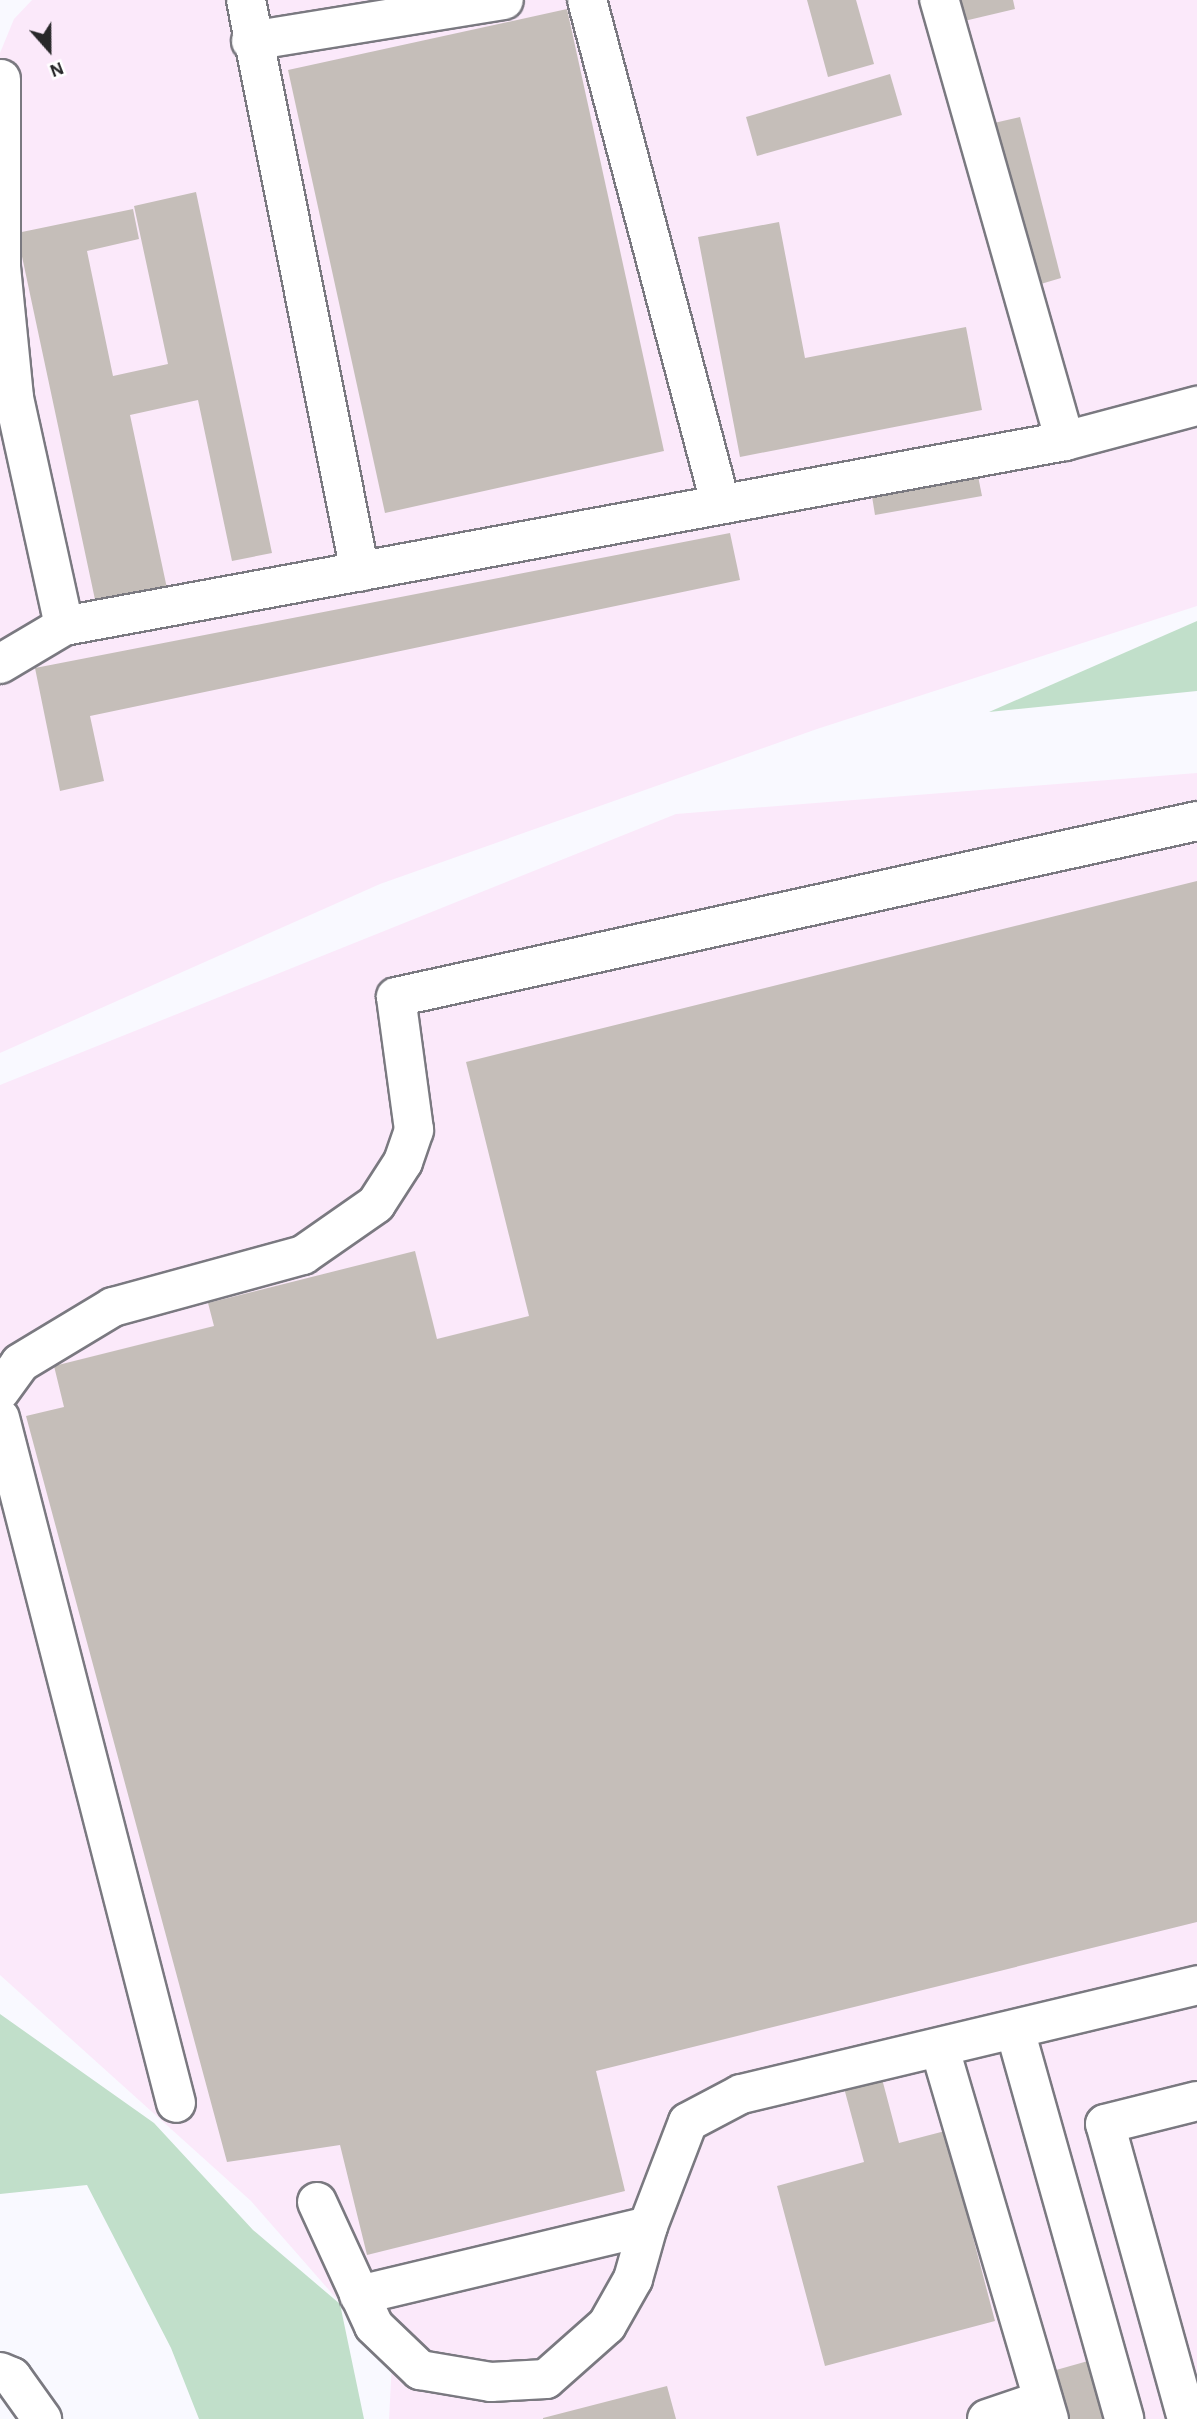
<!DOCTYPE html>
<html>
<head>
<meta charset="utf-8">
<style>
  body { margin:0 }
  #map { position:relative; width:1197px; height:2419px; overflow:hidden; background:#f9f9ff; font-family:"Alegreya Sans",sans-serif }
  div>[style] { position:absolute }
  .industrial>* { inset:0; background:#fbe9fa }
  .green>* { inset:0; background:#c1dfca }
  .building>* { inset:0; background:#c5beb9 }
  .roads { filter:drop-shadow(2px 0 #7a7980) drop-shadow(-2px 0 #7a7980) drop-shadow(0 2px #7a7980) drop-shadow(0 -2px #7a7980) }
  .minor>* { height:38px; margin:-19px; padding:0 19px; transform-origin:19px; border-radius:19px; background:#fff }
  span { translate:-50% -50%; white-space:nowrap; text-align:center; line-height:1.15; -webkit-text-stroke:5px #fff; paint-order:stroke }
  .north { position:absolute; left:14px; top:14px; width:70px; height:70px; -webkit-text-stroke:5px #fff; paint-order:stroke; rotate:159deg; font-size:19px; font-weight:700; line-height:28px; text-align:center; color:#28282a }
  .north::after { content:''; display:block; margin:auto; width:24px; height:32px; background:#28282a; clip-path:polygon(50% 0,100% 100%,50% 72%,0 100%) }
</style>
</head>
<body>
<div id="map">
  <div class="industrial">
    <div style="clip-path:polygon(32px 0,1197px 0,1197px 606px,817px 729px,380px 884px,0 1053px,0 53px,14px 19px)"></div>
    <div style="clip-path:polygon(1197px 773px,1197px 2419px,389px 2419px,392px 2362px,251px 2201px,0 1975px,0 1085px,676px 814px)"></div>
  </div>
  <div class="green">
    <div style="clip-path:polygon(1197px 621px,1197px 691px,989px 712px)"></div>
    <div style="clip-path:polygon(0 2014px,154px 2123px,253px 2230px,340px 2304px,364px 2419px,199px 2419px,171px 2348px,87px 2185px,0 2194px)"></div>
  </div>
  <div class="building">
    <div style="clip-path:polygon(807px 0,856px 0,874px 64px,828px 77px)"></div>
    <div style="clip-path:polygon(955px 0,1013px 0,1015px 9px,960px 22px)"></div>
    <div style="clip-path:polygon(567px 9px,664px 451px,385px 513px,288px 70px)"></div>
    <div style="clip-path:polygon(890px 74px,902px 115px,757px 156px,746px 117px)"></div>
    <div style="clip-path:polygon(1020px 117px,1061px 278px,1034px 286px,994px 123px)"></div>
    <div style="clip-path:polygon(196px 192px,272px 553px,232px 561px,198px 400px,130px 415px,168px 593px,97px 609px,17px 233px,133px 209px,139px 239px,87px 251px,113px 376px,168px 364px,134px 206px)"></div>
    <div style="clip-path:polygon(779px 222px,805px 358px,966px 327px,982px 410px,740px 457px,698px 237px)"></div>
    <div style="clip-path:polygon(977px 471px,982px 496px,875px 515px,871px 490px)"></div>
    <div style="clip-path:polygon(730px 533px,740px 580px,90px 716px,104px 781px,60px 791px,35px 668px)"></div>
    <div style="clip-path:polygon(1197px 881px,1197px 1922px,596px 2071px,625px 2191px,367px 2255px,340px 2145px,227px 2162px,26px 1416px,64px 1407px,54px 1366px,214px 1326px,208px 1303px,415px 1251px,437px 1339px,529px 1316px,466px 1062px)"></div>
    <div style="clip-path:polygon(872px 2041px,899px 2143px,945px 2131px,995px 2321px,825px 2366px,777px 2186px,864px 2162px,834px 2051px)"></div>
    <div style="clip-path:polygon(1088px 2361px,1104px 2419px,1062px 2419px,1049px 2372px)"></div>
    <div style="clip-path:polygon(667px 2386px,676px 2419px,543px 2419px,543px 2418px)"></div>
  </div>
  <div class="roads">
    <div class="minor">
      <div style="left:246px;top:0;width:583px;rotate:78.73deg"></div>
      <div style="left:587px;top:0;width:519px;rotate:75.16deg"></div>
      <div style="left:251px;top:41px;width:256px;rotate:-9.2deg"></div>
      <div style="left:1px;top:79px;width:188px;rotate:90deg"></div>
      <div style="left:1px;top:267px;width:132px;rotate:84.3deg"></div>
      <div style="left:14px;top:398px;width:233px;rotate:77.6deg"></div>
      <div style="left:64px;top:626px;width:1018px;rotate:-10.47deg"></div>
      <div style="left:1065px;top:441px;width:459px;rotate:-105.9deg"></div>
      <div style="left:1065px;top:441px;width:137px;rotate:-14.9deg"></div>
      <div style="left:0;top:664px;width:74px;rotate:-30.7deg"></div>
      <div style="left:0;top:1391px;width:34px;rotate:-54deg"></div>
      <div style="left:20px;top:1363px;width:109px;rotate:-31.1deg"></div>
      <div style="left:113px;top:1307px;width:197px;rotate:-15.3deg"></div>
      <div style="left:303px;top:1255px;width:89px;rotate:-34.9deg"></div>
      <div style="left:376px;top:1204px;width:50px;rotate:-57.3deg"></div>
      <div style="left:403px;top:1162px;width:34px;rotate:-71deg"></div>
      <div style="left:414px;top:1130px;width:134px;rotate:-97.7deg"></div>
      <div style="left:396px;top:997px;width:820px;rotate:-12.39deg"></div>
      <div style="left:0;top:1418px;width:707px;rotate:75.59deg"></div>
      <div style="left:1015px;top:2030px;width:404px;rotate:74.3deg"></div>
      <div style="left:940px;top:2049px;width:386px;rotate:73.6deg"></div>
      <div style="left:317px;top:2202px;width:136px;rotate:65.3deg"></div>
      <div style="left:374px;top:2326px;width:64px;rotate:43.7deg"></div>
      <div style="left:420px;top:2370px;width:72px;rotate:9.6deg"></div>
      <div style="left:491px;top:2382px;width:55px;rotate:-3.1deg"></div>
      <div style="left:546px;top:2379px;width:81px;rotate:-41.5deg"></div>
      <div style="left:607px;top:2325px;width:53px;rotate:-60.5deg"></div>
      <div style="left:633px;top:2279px;width:55px;rotate:-74.2deg"></div>
      <div style="left:648px;top:2226px;width:111px;rotate:-69deg"></div>
      <div style="left:688px;top:2122px;width:60px;rotate:-27.8deg"></div>
      <div style="left:741px;top:2094px;width:469px;rotate:-13.4deg"></div>
      <div style="left:359px;top:2295px;width:297px;rotate:-13.4deg"></div>
      <div style="left:0;top:2372px;width:13px;rotate:23deg"></div>
      <div style="left:12px;top:2377px;width:52px;rotate:54.5deg"></div>
      <div style="left:987px;top:2419px;width:59px;rotate:-18.7deg"></div>
      <div style="left:1187px;top:2419px;width:306px;rotate:-105.5deg"></div>
      <div style="left:1105px;top:2124px;width:95px;rotate:-14deg"></div>
    </div>
  </div>
  <div class="north">N</div>
</div>
</body>
</html>
